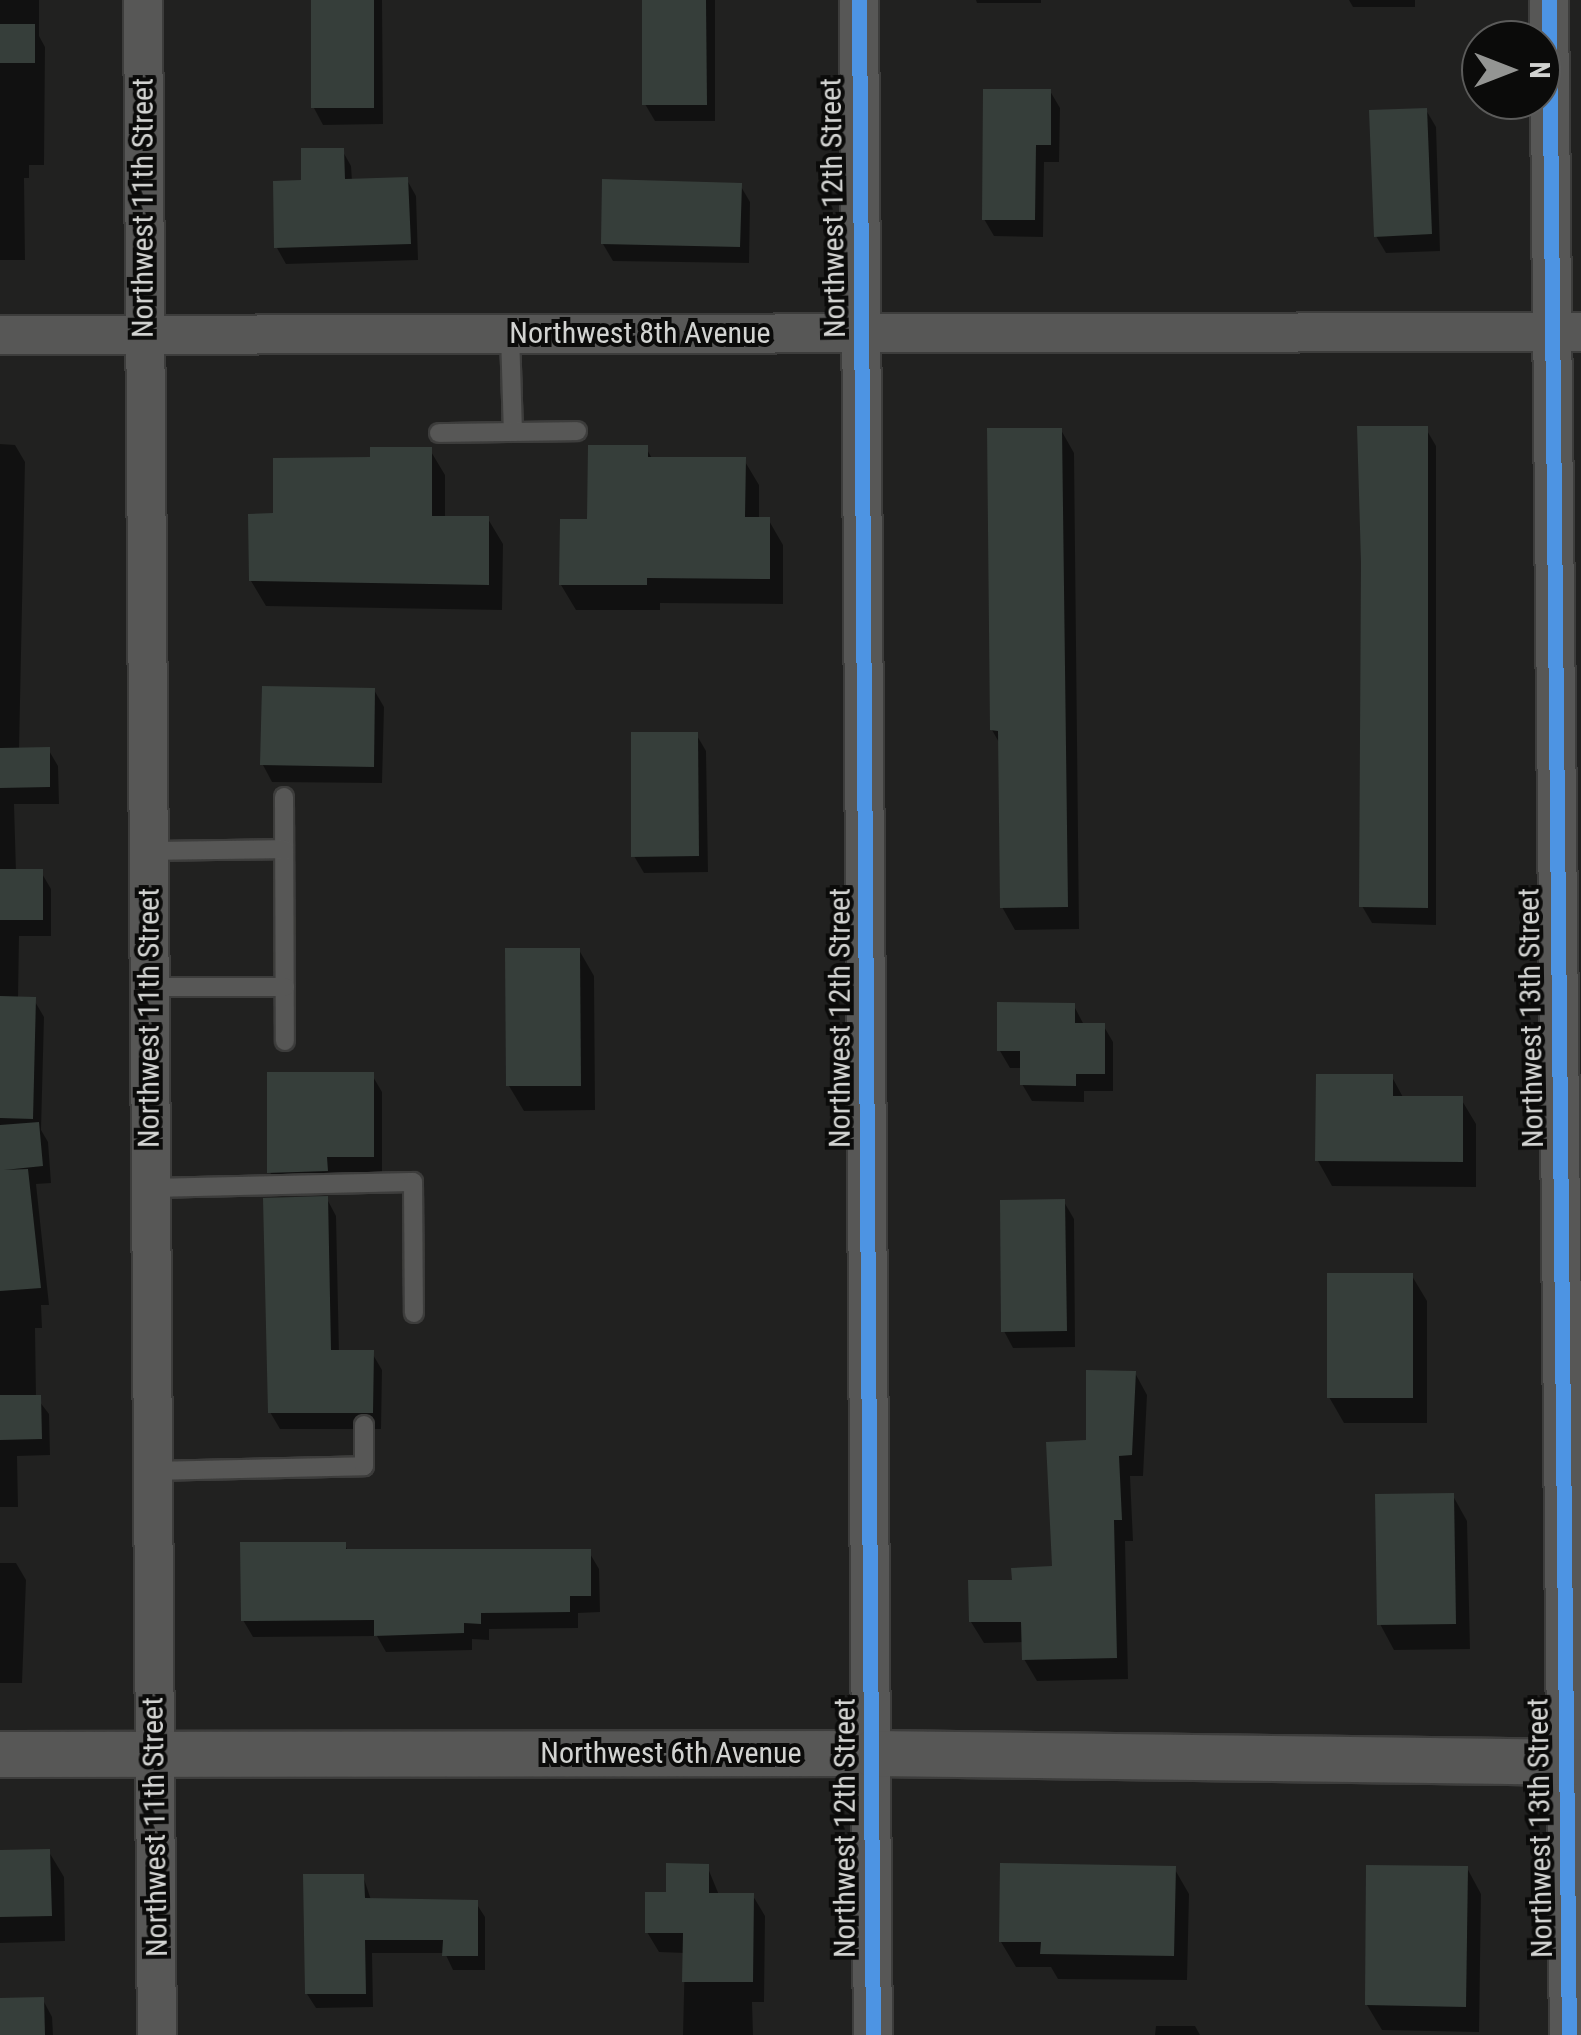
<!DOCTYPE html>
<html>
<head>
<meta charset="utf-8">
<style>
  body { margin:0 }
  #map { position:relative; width:1581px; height:2035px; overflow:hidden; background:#212120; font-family:"Roboto Condensed",sans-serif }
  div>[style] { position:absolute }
  .shadow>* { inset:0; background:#0007 }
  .building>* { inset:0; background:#363e3a }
  .roads { filter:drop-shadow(2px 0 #3d3d3c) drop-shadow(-2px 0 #3d3d3c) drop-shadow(0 2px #3d3d3c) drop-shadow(0 -2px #3d3d3c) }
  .service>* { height:18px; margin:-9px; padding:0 9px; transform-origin:9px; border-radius:9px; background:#575756 }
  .minor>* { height:38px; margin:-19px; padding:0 19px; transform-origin:19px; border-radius:19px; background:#575756 }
  .tertiary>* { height:45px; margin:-22.5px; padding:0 22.5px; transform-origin:22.5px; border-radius:22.5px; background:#575756 }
  .cycleway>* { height:15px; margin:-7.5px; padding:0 7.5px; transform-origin:7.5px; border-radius:7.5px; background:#4d94e3 }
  span { translate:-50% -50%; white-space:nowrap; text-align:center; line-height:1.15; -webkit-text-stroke:8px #0b0b0a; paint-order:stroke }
  .street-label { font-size:30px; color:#d2d3d1 }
  .north { position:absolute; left:1461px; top:20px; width:100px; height:100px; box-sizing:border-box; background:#0b0b0a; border:2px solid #5b5b5a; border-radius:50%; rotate:90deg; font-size:28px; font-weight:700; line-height:40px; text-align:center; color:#d2d3d1 }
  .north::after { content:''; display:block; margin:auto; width:35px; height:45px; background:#949593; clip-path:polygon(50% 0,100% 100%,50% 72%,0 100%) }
</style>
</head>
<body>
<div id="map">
  <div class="shadow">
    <div style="clip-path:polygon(0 0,39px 0,39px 36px,45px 47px,44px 165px,29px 165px,29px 178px,24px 178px,25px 260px,0 260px)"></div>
    <div style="clip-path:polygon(313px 0,382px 0,383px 124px,323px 125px,314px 108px)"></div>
    <div style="clip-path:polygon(644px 0,715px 0,715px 121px,655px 121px,645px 104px)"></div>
    <div style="clip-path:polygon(976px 0,1041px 0,1041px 3px,977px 3px)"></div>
    <div style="clip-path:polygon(1349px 0,1415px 0,1415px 7px,1353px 7px)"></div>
    <div style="clip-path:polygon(1050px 91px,1060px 108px,1059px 162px,1044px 162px,1043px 237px,994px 236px,984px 219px)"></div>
    <div style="clip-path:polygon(1426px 110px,1436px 127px,1440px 251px,1386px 253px,1376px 236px)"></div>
    <div style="clip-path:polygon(342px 150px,351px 166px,352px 181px,407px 180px,416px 196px,418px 260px,286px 264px,277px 248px,304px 183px)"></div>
    <div style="clip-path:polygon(740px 185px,750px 202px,749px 263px,613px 261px,603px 244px)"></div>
    <div style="clip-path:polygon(1426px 429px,1436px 446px,1436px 925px,1372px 923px,1362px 906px)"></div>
    <div style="clip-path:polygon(1061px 430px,1074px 453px,1079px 929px,1015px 930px,1002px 907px,1000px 744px,992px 730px)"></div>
    <div style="clip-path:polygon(0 444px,15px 445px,25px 462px,19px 750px,48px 749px,58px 766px,59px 804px,14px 804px,16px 872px,41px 872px,51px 889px,51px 936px,19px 936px,18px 999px,34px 1000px,44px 1017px,41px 1130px,48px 1142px,51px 1183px,36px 1184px,49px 1305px,41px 1305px,42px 1328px,35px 1328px,36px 1397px,49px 1414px,50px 1455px,17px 1456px,18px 1507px,0 1507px)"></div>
    <div style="clip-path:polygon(646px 448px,653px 460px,744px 460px,759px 485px,759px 519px,768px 519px,783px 545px,783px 604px,660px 603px,660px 610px,576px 610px,561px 585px,590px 521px)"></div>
    <div style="clip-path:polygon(430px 450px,445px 475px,445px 519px,488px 519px,503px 544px,502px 610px,266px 606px,251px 581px,372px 459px)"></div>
    <div style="clip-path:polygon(374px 690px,384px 707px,382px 783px,272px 782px,263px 765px)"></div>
    <div style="clip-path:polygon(696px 734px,706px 751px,708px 872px,644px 873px,634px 856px)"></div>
    <div style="clip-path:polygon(579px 950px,594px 976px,595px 1110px,524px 1111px,509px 1086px)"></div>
    <div style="clip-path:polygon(1074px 1006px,1084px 1025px,1103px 1025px,1113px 1042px,1113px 1091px,1084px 1091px,1084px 1102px,1032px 1101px,1022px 1084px,1022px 1068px,1010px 1068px,1000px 1051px)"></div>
    <div style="clip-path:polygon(372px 1075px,382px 1092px,382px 1173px,336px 1173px,336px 1188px,279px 1189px,270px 1172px)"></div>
    <div style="clip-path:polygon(1392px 1077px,1404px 1099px,1461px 1099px,1476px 1124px,1476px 1187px,1332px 1186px,1318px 1161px)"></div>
    <div style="clip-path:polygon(327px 1199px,336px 1216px,339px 1353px,372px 1353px,382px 1370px,381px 1429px,280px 1429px,270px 1412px)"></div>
    <div style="clip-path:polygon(1064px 1202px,1074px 1219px,1075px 1347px,1013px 1348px,1004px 1331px)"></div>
    <div style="clip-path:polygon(1412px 1276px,1427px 1301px,1427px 1423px,1344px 1423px,1329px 1397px)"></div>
    <div style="clip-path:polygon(1135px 1373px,1147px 1395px,1143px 1476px,1130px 1476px,1133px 1541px,1125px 1541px,1128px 1679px,1037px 1681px,1024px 1659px,1024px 1642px,984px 1643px,971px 1622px,1015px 1582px,1054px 1569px,1089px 1442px)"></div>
    <div style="clip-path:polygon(1453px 1496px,1467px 1521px,1470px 1649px,1394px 1650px,1380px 1624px)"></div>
    <div style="clip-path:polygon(344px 1544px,349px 1552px,589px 1552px,599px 1569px,600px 1612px,578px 1613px,578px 1628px,489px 1629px,489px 1640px,472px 1639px,472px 1650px,386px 1652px,377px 1636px,253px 1637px,243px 1620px)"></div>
    <div style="clip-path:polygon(0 1563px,16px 1563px,26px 1580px,22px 1683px,0 1683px)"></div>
    <div style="clip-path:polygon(49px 1852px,64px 1877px,65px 1941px,0 1943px,0 1853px)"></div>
    <div style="clip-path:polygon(707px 1866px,719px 1895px,753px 1896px,765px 1916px,764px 2002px,752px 2002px,753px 2035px,683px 2035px,685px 1953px,659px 1952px,647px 1932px,669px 1894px)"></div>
    <div style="clip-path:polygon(1174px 1868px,1189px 1894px,1187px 1980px,1058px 1979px,1051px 1967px,1016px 1967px,1001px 1942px)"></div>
    <div style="clip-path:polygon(1467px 1868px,1481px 1894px,1479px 2032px,1382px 2030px,1367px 2005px)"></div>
    <div style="clip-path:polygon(363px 1876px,371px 1900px,476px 1903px,485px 1917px,485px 1970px,453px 1970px,445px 1953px,372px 1953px,373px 2007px,316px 2008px,307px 1994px)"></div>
    <div style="clip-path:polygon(43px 2000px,52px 2017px,53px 2035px,0 2035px,0 2001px)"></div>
    <div style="clip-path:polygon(1156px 2026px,1195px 2026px,1200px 2035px,1155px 2035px)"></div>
  </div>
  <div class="building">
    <div style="clip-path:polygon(311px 0,374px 0,374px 108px,311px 108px)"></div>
    <div style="clip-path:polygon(642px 0,706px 0,707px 105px,642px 105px)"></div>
    <div style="clip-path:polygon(0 24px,35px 24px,35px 63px,0 63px)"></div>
    <div style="clip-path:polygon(983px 89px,1051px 89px,1051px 145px,1036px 145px,1035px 220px,982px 220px)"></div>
    <div style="clip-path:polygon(1427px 108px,1432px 234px,1374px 237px,1369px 110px)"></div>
    <div style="clip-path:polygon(301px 148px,344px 148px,345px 179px,408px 177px,411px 244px,274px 248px,273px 181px,301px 180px)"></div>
    <div style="clip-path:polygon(602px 179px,742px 183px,740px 247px,601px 244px)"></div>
    <div style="clip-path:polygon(1357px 426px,1428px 426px,1428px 908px,1359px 907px,1361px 563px)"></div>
    <div style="clip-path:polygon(987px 428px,1062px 428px,1068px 907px,1000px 908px,998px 731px,990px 730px)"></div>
    <div style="clip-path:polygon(588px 445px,648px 445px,648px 457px,746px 457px,745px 517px,770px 517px,770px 579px,647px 578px,647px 585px,559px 585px,560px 519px,587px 519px)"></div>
    <div style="clip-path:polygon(370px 447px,432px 447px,432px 516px,489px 516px,489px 585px,249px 581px,248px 514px,273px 513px,273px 458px,370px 457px)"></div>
    <div style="clip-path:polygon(262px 686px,375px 688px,374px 767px,260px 765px)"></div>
    <div style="clip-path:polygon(631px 732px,698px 732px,699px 856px,631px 857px)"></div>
    <div style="clip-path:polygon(50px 747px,50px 787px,0 788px,0 748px)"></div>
    <div style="clip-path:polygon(0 869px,43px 869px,43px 920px,0 920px)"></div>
    <div style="clip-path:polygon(505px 948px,580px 948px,581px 1086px,506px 1086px)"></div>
    <div style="clip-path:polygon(0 996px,36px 997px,33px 1119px,0 1118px)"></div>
    <div style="clip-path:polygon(997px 1002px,1075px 1003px,1075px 1023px,1105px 1023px,1105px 1074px,1076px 1074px,1076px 1086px,1020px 1085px,1020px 1051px,997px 1051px)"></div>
    <div style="clip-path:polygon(267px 1072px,374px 1072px,374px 1157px,327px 1157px,328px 1171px,267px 1173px)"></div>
    <div style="clip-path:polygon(1316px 1074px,1393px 1074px,1393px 1096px,1463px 1096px,1463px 1162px,1315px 1161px)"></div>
    <div style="clip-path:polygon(39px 1122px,43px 1166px,4px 1170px,28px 1169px,41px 1288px,0 1291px,0 1125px)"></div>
    <div style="clip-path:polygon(328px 1196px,331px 1350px,374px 1350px,373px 1413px,268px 1413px,263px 1198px)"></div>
    <div style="clip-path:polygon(1065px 1199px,1067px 1331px,1001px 1332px,1000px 1200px)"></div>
    <div style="clip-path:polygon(1327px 1273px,1413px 1273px,1413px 1398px,1327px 1398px)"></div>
    <div style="clip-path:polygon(1086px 1370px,1136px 1371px,1132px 1455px,1119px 1456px,1122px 1520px,1114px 1520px,1117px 1658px,1022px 1660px,1021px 1622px,969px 1622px,968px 1580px,1012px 1580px,1011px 1568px,1052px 1566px,1046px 1442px,1086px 1440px)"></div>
    <div style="clip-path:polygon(0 1395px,41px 1395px,42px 1439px,0 1440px)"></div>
    <div style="clip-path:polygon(1454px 1493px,1456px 1624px,1377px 1625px,1375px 1494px)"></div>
    <div style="clip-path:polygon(240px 1542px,346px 1542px,346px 1549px,591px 1549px,591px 1596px,570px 1596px,570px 1612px,481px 1613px,481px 1624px,464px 1623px,464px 1633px,374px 1636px,374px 1620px,241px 1621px)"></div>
    <div style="clip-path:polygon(50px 1849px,52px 1916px,0 1917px,0 1850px)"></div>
    <div style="clip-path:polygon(666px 1863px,709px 1864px,709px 1893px,754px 1893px,753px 1982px,682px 1982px,683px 1933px,645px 1933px,645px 1892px,666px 1892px)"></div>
    <div style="clip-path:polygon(1000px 1863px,1176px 1866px,1174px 1956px,1040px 1954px,1041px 1942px,999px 1942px)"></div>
    <div style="clip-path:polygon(1366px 1865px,1468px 1866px,1466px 2007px,1365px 2005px)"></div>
    <div style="clip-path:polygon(303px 1874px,364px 1874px,365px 1898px,478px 1900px,478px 1956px,442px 1956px,443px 1940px,365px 1940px,366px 1994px,305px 1994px)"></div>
    <div style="clip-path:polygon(44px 1997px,45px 2035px,0 2035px,0 1998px)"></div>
  </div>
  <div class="roads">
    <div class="service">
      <div style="left:510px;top:333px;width:99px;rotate:88.3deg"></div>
      <div style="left:439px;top:433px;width:138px;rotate:-0.8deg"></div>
      <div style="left:284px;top:797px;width:244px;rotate:89.8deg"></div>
      <div style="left:148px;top:851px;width:136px;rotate:-0.8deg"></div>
      <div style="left:148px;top:987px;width:137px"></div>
      <div style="left:150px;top:1188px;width:263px;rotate:-1.3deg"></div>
      <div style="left:413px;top:1182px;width:131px;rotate:89.6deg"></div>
      <div style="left:151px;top:1471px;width:213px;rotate:-1.3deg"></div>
      <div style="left:364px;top:1466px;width:41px;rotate:-90deg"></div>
    </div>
    <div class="minor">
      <div style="left:143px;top:0;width:2035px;rotate:89.61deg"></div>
      <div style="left:859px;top:0;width:2035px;rotate:89.61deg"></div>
      <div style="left:1549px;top:0;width:2035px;rotate:89.44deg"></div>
      <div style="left:0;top:335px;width:1581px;rotate:-0.11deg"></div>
    </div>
    <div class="tertiary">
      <div style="left:0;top:1754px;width:872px;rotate:-0.07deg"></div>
      <div style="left:872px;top:1753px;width:709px;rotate:0.73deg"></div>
    </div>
  </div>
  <div class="cycleway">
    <div style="left:859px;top:0;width:2035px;rotate:89.61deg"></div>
    <div style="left:1549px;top:0;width:2035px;rotate:89.44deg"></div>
  </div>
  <div class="street-label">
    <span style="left:143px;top:208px;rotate:-90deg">Northwest 11th Street</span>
    <span style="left:833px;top:208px;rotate:-91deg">Northwest 12th Street</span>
    <span style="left:640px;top:333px">Northwest 8th Avenue</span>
    <span style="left:149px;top:1018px;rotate:-90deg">Northwest 11th Street</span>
    <span style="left:840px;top:1018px;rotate:-90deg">Northwest 12th Street</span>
    <span style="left:1531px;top:1018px;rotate:-91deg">Northwest 13th Street</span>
    <span style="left:671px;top:1753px">Northwest 6th Avenue</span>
    <span style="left:155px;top:1827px;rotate:-91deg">Northwest 11th Street</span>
    <span style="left:845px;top:1828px;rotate:-90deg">Northwest 12th Street</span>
    <span style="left:1540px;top:1828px;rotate:-91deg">Northwest 13th Street</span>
  </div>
  <div class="north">N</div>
</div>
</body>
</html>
